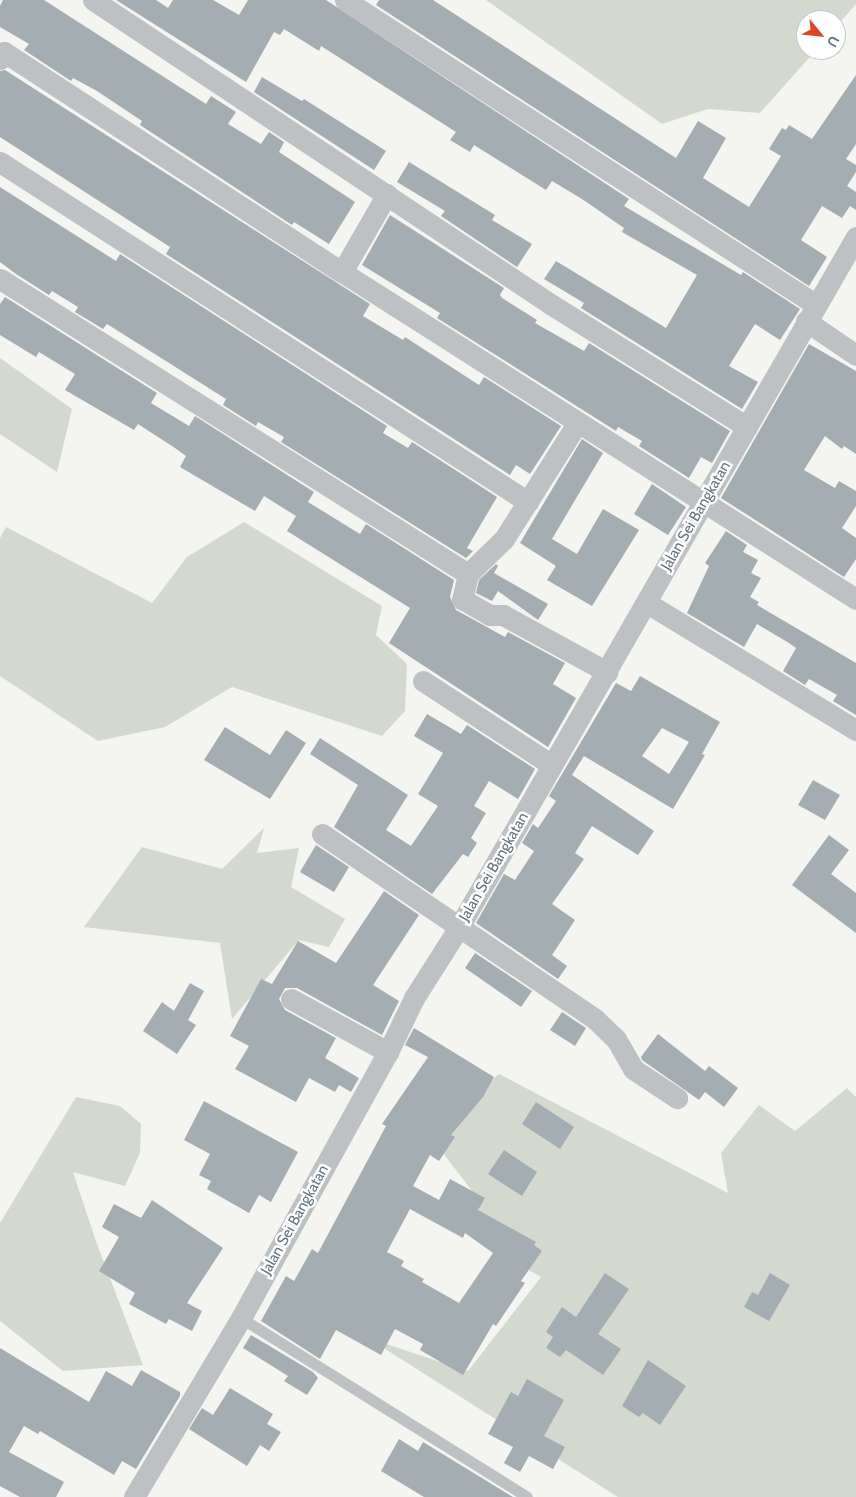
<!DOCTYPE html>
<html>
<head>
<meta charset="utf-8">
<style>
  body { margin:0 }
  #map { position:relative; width:856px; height:1497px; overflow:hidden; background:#f4f4f0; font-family:Cabin,sans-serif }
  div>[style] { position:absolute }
  .green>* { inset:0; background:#d4d9d0 }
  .building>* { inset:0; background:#a4adb2 }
  .lane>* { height:11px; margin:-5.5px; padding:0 5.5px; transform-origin:5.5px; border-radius:5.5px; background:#bdc1c4 }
  .street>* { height:21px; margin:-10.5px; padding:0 10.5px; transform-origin:10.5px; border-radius:10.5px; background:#bdc1c4 }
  span { translate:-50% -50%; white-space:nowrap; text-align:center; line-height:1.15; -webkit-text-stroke:5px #fff; paint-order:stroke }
  .street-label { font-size:15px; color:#647681 }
  .north { position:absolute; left:796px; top:10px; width:50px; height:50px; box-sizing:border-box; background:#fff; border:1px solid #c1c8cd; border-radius:50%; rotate:118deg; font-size:14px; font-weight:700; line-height:20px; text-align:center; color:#647681 }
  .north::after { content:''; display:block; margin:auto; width:18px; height:22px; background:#de4427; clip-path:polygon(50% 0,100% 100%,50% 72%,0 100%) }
</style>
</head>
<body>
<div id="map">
  <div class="green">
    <div style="clip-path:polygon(486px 0,856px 0,856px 4px,836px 27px,836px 20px,806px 20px,806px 50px,816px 50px,760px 113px,708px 109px,662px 124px)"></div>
    <div style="clip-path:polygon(0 358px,72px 409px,57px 472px,0 434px)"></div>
    <div style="clip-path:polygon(244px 522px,382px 606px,376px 635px,407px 664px,405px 711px,382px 736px,232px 687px,165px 727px,98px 741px,0 676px,0 538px,6px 527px,152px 603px,187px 557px)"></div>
    <div style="clip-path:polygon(264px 828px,257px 853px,299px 848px,291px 887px,345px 919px,329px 947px,299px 940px,232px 1019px,220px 943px,84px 927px,142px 847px,222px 869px)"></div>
    <div style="clip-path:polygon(499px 1074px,728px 1193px,721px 1153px,759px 1105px,795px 1131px,847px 1088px,856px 1097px,856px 1497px,618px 1497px,368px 1338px,468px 1371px,541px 1277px,487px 1247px,476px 1196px,439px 1148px,460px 1109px)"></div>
    <div style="clip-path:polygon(76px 1097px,120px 1106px,141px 1124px,140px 1153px,125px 1186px,73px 1172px,97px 1244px,143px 1365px,63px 1371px,0 1321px,0 1223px)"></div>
  </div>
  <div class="building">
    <div style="clip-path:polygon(3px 0,44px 0,206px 104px,211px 96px,236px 112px,228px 124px,261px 144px,269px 132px,284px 142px,279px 152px,355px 202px,329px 244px,294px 222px,292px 225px,140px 125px,142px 121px,97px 91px,73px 78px,71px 81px,24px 50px,29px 44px,0 27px,0 6px)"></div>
    <div style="clip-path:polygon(116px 0,156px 0,168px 8px,173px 0,213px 0,239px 15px,248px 0,326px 0,629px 199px,624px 206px,741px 275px,743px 272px,800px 309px,780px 340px,755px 324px,729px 366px,758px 382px,742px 409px,581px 308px,584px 303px,544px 279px,556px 261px,666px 328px,697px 275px,622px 232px,624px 228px,582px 199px,552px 181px,546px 190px,474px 145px,470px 152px,450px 140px,456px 132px,321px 46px,319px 51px,284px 29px,280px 35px,274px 32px,246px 82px)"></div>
    <div style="clip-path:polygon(379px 0,433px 0,676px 158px,698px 121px,726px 138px,703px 178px,749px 207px,781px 156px,769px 149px,782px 128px,786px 130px,789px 125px,812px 139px,856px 75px,856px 144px,846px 159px,856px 165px,856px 172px,847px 186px,856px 192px,856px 210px,850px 206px,842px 218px,822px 206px,801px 240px,827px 257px,809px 286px,376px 5px)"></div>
    <div style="clip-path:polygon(5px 70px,370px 304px,363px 316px,403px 340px,405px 337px,479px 385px,484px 377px,561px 426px,530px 474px,516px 465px,510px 475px,166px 254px,170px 247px,0 137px,0 71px)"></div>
    <div style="clip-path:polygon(262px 77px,302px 101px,304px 99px,386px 151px,374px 170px,254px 92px)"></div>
    <div style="clip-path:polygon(409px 162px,495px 215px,492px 220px,532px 244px,517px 267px,441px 216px,445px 211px,397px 182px)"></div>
    <div style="clip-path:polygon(0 187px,116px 261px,120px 254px,387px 426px,383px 433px,408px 448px,412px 442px,497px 497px,467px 548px,473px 551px,466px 558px,281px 442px,284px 437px,258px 422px,256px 426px,223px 405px,226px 399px,177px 368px,107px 324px,103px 329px,75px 312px,78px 307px,52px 291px,49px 295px,16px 274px,0 262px)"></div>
    <div style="clip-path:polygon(390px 215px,504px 288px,500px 295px,502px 298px,537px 320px,535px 323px,584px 351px,589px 343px,730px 431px,712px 463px,701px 457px,689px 478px,639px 446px,642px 441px,618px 427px,616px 431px,437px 318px,440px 313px,362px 265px)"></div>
    <div style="clip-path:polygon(5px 297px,157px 393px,151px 403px,189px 426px,195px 416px,314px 492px,308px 502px,360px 534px,366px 524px,454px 580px,450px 597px,456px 610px,505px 637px,508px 632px,565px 663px,553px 684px,576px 698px,548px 747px,389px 643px,410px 608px,287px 531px,296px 516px,264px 496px,255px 511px,180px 467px,186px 456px,175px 448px,138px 424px,134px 430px,65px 390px,75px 374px,39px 352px,36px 357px,0 335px,0 304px)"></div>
    <div style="clip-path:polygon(809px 344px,856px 371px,856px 454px,844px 446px,842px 449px,825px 436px,804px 470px,835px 488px,839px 481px,856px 491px,856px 506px,842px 528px,856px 538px,856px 559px,844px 577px,721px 498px)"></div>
    <div style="clip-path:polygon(582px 439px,603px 453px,552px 539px,577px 554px,603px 509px,639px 530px,592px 606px,547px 580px,556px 566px,520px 543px)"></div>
    <div style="clip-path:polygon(652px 484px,686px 507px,668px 535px,634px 514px)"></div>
    <div style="clip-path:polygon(726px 531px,747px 545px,743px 552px,758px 560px,751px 573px,761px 578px,750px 597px,759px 602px,757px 605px,856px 663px,856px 715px,833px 701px,837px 695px,809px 679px,805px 685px,783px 671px,796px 648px,789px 643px,757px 624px,744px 647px,687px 613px,709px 566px,705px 563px)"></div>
    <div style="clip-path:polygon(496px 564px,498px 566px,494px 573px,548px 604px,538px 620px,498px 591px,492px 601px,476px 593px,479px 580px)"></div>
    <div style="clip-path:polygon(evenodd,640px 676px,720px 722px,702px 754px,705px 755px,673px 809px,584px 756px,572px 775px,654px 831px,638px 855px,592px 826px,575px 853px,584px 859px,552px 904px,575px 920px,552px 955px,567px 966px,558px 979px,476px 923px,504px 874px,515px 880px,534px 851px,522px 843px,533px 824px,538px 828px,556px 801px,549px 796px,616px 683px,631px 691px,640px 676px,662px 728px,689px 742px,669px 774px,642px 756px,662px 728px)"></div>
    <div style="clip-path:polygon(427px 714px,461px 734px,467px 725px,535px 769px,518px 799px,489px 781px,474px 806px,486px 813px,471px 838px,477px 843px,468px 857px,463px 854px,432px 894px,334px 827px,358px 785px,310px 754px,320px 738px,408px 795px,386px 830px,411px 846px,438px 806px,418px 794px,443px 753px,414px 736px)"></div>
    <div style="clip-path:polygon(225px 727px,270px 755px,286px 730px,306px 743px,270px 799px,204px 760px)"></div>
    <div style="clip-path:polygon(813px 780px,840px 795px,825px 820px,798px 805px)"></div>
    <div style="clip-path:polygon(829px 835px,849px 850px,831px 874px,856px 893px,856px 933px,792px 885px)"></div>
    <div style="clip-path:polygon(316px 845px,349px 867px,334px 892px,300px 872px)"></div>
    <div style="clip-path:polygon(384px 891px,419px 915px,373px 985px,399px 1001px,382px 1035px,297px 988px,285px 988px,279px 999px,285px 1010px,336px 1038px,325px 1058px,359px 1078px,351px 1092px,339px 1085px,335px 1092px,309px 1078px,296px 1102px,235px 1069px,249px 1046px,230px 1036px,261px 979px,272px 984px,298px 941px,336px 963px)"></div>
    <div style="clip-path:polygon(475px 953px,532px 991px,521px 1007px,465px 968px)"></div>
    <div style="clip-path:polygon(190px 983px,204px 991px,188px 1020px,196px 1025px,177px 1054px,143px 1031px,162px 1002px,174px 1011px)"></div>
    <div style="clip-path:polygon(562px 1012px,586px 1028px,575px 1046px,550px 1030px)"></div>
    <div style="clip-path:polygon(evenodd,414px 1028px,494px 1077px,483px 1097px,451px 1135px,455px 1137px,439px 1161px,430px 1155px,413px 1186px,439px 1200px,450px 1179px,485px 1198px,478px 1210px,536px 1242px,534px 1245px,542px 1251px,521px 1281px,525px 1283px,496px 1326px,493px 1324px,463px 1375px,420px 1350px,423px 1344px,395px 1329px,381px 1355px,336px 1330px,320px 1359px,261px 1321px,286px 1276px,294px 1281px,312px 1249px,318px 1253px,386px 1126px,382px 1124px,428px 1057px,405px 1045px,414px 1028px,410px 1209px,463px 1238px,465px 1233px,493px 1253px,459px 1303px,422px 1282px,424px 1279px,401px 1266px,404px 1261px,387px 1252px,410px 1209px)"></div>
    <div style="clip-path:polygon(658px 1034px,705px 1071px,709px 1066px,738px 1088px,724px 1107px,705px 1092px,699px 1100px,642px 1060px,641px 1057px)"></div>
    <div style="clip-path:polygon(204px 1101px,298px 1152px,271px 1202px,259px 1195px,249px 1213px,207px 1189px,211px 1181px,199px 1175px,210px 1154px,184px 1140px)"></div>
    <div style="clip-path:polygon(536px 1102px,574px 1127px,560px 1149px,522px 1124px)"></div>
    <div style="clip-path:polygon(504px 1150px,537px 1172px,522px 1196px,488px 1174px)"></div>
    <div style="clip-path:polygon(152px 1200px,223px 1248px,187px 1303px,202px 1311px,192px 1331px,169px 1319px,166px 1324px,129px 1304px,135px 1293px,99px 1271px,119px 1237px,102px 1227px,114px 1204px,141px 1218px)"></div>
    <div style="clip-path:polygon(605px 1273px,629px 1289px,598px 1334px,621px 1349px,603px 1375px,566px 1350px,560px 1357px,546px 1348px,553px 1337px,546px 1332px,562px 1307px,576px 1317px)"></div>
    <div style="clip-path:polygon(770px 1273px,790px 1285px,769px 1321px,744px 1307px,752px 1292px,758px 1295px)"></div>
    <div style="clip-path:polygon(251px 1335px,313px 1372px,318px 1378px,307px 1395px,284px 1381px,288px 1376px,243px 1348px)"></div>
    <div style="clip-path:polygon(0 1348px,89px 1402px,106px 1371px,132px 1386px,141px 1370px,180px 1392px,180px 1396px,136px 1469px,122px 1461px,114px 1475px,40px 1431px,38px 1434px,24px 1426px,9px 1452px,64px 1482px,56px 1497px,20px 1497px,0 1486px)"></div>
    <div style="clip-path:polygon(648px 1360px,686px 1386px,660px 1425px,643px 1413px,639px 1417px,622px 1406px)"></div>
    <div style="clip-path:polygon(527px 1379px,564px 1400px,544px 1436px,565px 1447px,553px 1469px,529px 1456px,520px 1472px,504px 1463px,513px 1447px,488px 1434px,511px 1392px,518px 1396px)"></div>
    <div style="clip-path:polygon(230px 1388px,273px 1414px,267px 1424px,281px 1432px,269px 1451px,260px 1445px,247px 1466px,189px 1429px,202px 1408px,213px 1415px)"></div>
    <div style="clip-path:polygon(399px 1439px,418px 1451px,423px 1442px,513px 1497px,424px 1497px,381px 1471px)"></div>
  </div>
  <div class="lane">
    <div style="left:241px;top:1318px;width:337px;rotate:32deg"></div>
  </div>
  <div class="street">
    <div style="left:93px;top:0;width:551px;rotate:33.6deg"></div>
    <div style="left:552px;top:305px;width:230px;rotate:32deg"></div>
    <div style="left:345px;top:0;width:560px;rotate:32.9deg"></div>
    <div style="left:0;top:59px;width:8px;rotate:-60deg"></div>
    <div style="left:4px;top:52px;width:403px;rotate:33.1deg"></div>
    <div style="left:342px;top:272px;width:609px;rotate:32.46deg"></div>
    <div style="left:0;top:162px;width:628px;rotate:32.78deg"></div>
    <div style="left:342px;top:272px;width:90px;rotate:-60deg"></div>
    <div style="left:0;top:279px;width:553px;rotate:32.22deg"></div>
    <div style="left:468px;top:574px;width:50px;rotate:-44.2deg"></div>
    <div style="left:504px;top:539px;width:138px;rotate:-57.7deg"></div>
    <div style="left:806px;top:321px;width:60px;rotate:34.2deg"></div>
    <div style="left:468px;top:574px;width:26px;rotate:103deg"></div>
    <div style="left:462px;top:599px;width:32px;rotate:30deg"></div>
    <div style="left:490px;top:615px;width:13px"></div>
    <div style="left:503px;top:615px;width:119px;rotate:28.7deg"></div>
    <div style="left:647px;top:603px;width:245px;rotate:31.3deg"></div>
    <div style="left:423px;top:681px;width:154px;rotate:33.1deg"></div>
    <div style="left:322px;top:834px;width:330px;rotate:34.1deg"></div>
    <div style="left:595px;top:1019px;width:29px;rotate:44deg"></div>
    <div style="left:616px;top:1039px;width:34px;rotate:60deg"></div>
    <div style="left:633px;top:1069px;width:53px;rotate:33.4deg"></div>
    <div style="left:291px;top:999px;width:111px;rotate:28.7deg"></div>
    <div style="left:134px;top:1497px;width:209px;rotate:-59.1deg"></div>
    <div style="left:241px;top:1318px;width:304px;rotate:-61.1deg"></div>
    <div style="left:388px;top:1052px;width:60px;rotate:-64.3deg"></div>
    <div style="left:414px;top:998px;width:84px;rotate:-57.6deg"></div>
    <div style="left:459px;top:927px;width:796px;rotate:-60.09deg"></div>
  </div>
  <div class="street-label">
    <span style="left:696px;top:516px;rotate:-60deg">Jalan Sei Bangkatan</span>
    <span style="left:494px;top:867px;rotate:-60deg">Jalan Sei Bangkatan</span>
    <span style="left:295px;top:1220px;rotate:-61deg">Jalan Sei Bangkatan</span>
  </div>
  <div class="north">U</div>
</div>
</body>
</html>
